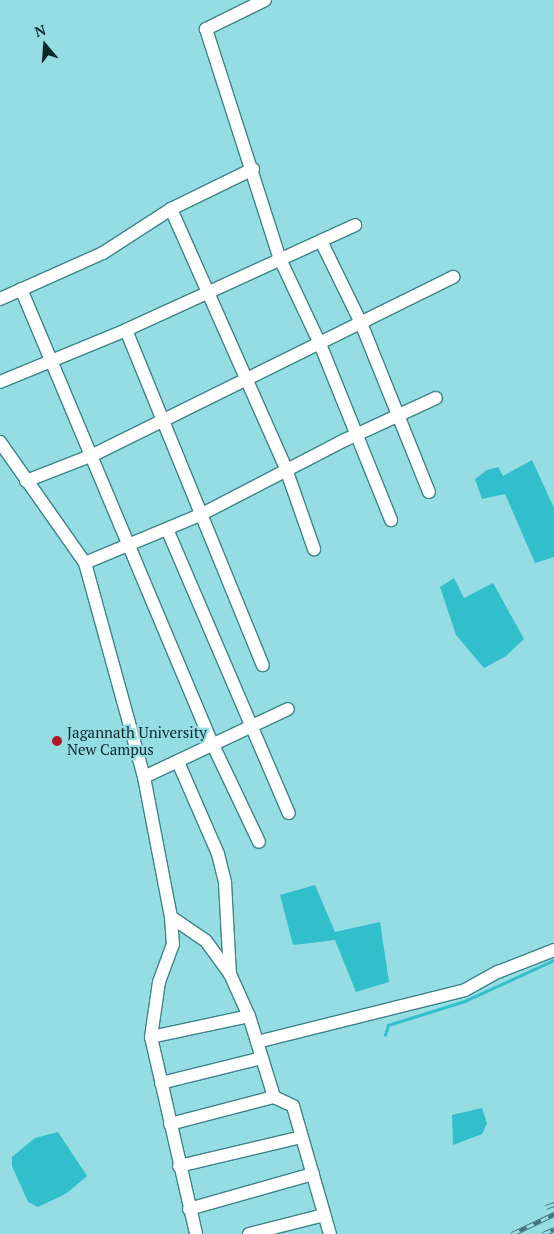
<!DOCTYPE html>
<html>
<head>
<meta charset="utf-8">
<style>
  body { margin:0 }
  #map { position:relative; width:554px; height:1234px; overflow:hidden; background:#95dce3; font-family:"PT Serif",serif }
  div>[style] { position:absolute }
  .water>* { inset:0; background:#30bfcb }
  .stream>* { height:2.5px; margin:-1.25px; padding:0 1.25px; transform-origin:1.25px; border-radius:1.25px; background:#30bfcb }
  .roads { filter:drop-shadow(1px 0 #3c848a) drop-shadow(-1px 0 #3c848a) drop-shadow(0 1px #3c848a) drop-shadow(0 -1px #3c848a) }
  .minor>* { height:12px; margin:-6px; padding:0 6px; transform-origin:6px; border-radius:6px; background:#fff }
  .rail>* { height:4.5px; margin-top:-2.25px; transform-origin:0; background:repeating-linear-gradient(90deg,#95dce3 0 8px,#447479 0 16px); box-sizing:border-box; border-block:1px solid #447479 }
  .dots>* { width:14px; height:14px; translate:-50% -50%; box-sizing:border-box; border:2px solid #95dce3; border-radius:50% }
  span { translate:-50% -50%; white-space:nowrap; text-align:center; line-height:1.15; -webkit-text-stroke:4.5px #95dce3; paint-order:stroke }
  .poi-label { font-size:15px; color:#09282b }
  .left { translate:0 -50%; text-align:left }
  .north { position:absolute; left:20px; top:20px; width:50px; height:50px; -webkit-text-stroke:4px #95dce3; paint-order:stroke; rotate:342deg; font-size:14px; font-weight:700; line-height:20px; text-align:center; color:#09282b }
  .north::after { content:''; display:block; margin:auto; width:18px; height:22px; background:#09282b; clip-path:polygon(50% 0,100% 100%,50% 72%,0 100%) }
</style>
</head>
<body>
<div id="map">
  <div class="water">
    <div style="clip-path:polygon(532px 460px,554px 508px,554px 557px,535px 563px,505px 494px,482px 499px,475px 479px,487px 470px,498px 467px,503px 476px)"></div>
    <div style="clip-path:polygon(454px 578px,464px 598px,493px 583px,524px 639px,506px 656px,484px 668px,456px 635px,440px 587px)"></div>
    <div style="clip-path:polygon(315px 885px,335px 932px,380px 922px,389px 982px,356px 992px,335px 940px,293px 945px,280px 895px)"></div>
    <div style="clip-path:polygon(482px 1108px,487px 1123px,482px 1134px,453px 1145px,452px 1115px)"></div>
    <div style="clip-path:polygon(58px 1132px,87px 1176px,67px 1193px,38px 1207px,28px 1202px,12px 1166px,12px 1157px,35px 1138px)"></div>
  </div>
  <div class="stream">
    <div style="left:385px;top:1035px;width:10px;rotate:-73deg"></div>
    <div style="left:388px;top:1025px;width:81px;rotate:-17.3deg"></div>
    <div style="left:465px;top:1001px;width:98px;rotate:-24.7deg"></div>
  </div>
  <div class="roads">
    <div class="minor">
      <div style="left:265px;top:0;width:66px;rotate:153.8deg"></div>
      <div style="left:206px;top:29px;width:242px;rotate:72.2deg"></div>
      <div style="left:280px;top:259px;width:94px;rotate:64.8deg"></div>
      <div style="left:320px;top:344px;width:190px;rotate:68deg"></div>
      <div style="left:253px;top:169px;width:91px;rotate:154deg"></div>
      <div style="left:171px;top:209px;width:284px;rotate:66.1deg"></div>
      <div style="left:286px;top:469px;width:85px;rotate:70.7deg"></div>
      <div style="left:321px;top:241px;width:91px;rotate:64deg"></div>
      <div style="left:361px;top:323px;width:182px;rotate:68.1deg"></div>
      <div style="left:21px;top:289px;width:495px;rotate:67.2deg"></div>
      <div style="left:213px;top:745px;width:107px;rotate:64.6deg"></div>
      <div style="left:0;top:299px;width:113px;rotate:-24.1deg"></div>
      <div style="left:103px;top:253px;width:81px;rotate:-32.9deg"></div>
      <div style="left:126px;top:330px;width:362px;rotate:67.8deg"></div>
      <div style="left:0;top:382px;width:136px;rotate:-22.4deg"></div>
      <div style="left:126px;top:330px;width:252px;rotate:-24.6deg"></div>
      <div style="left:0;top:442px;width:148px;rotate:54.9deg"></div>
      <div style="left:85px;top:563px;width:222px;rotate:74.6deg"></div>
      <div style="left:144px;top:777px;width:143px;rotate:79.1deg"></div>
      <div style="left:171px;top:917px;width:42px;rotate:34.4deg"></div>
      <div style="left:206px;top:941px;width:41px;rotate:54deg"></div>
      <div style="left:230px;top:974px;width:46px;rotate:65.7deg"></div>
      <div style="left:26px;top:481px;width:72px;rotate:-21.2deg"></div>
      <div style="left:93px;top:455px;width:402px;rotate:-26.3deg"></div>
      <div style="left:167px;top:529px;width:309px;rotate:66.8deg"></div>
      <div style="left:85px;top:563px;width:127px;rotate:-22.7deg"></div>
      <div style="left:202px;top:514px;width:161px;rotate:-27.4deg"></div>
      <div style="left:345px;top:440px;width:100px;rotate:-24.8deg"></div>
      <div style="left:178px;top:762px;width:100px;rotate:66.5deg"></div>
      <div style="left:218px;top:854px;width:30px;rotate:76deg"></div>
      <div style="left:225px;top:883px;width:91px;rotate:86.9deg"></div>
      <div style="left:144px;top:777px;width:159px;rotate:-25.3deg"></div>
      <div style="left:171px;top:917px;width:27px;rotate:86deg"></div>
      <div style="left:173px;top:944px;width:40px;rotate:110.2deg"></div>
      <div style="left:159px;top:982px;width:56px;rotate:98.3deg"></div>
      <div style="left:151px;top:1037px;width:202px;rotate:77.1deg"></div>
      <div style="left:151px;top:1037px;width:100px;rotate:-12.1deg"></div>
      <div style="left:249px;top:1016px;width:85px;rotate:72.8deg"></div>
      <div style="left:274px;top:1097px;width:21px;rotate:25deg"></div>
      <div style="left:293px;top:1106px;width:133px;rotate:73.9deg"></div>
      <div style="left:257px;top:1042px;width:214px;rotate:-14deg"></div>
      <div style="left:465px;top:990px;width:38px;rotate:-29deg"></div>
      <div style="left:498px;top:972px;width:60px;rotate:-21.4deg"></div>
      <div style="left:161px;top:1083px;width:104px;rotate:-13.9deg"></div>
      <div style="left:170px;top:1124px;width:107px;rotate:-14.6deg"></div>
      <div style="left:179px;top:1166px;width:126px;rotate:-13.3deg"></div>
      <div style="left:189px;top:1209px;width:129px;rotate:-15.8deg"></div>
      <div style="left:249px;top:1234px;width:77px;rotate:-14.2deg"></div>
    </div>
  </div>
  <div class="rail">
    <div style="left:546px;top:1207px;width:9px;rotate:-21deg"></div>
    <div style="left:512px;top:1234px;width:47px;rotate:-25.5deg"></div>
    <div style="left:543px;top:1234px;width:12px;rotate:-24deg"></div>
  </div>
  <div class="dots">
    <div style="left:57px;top:741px;background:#ae1a28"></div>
  </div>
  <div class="poi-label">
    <span class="left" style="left:67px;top:741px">Jagannath University<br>New Campus</span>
  </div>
  <div class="north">N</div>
</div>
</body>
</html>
